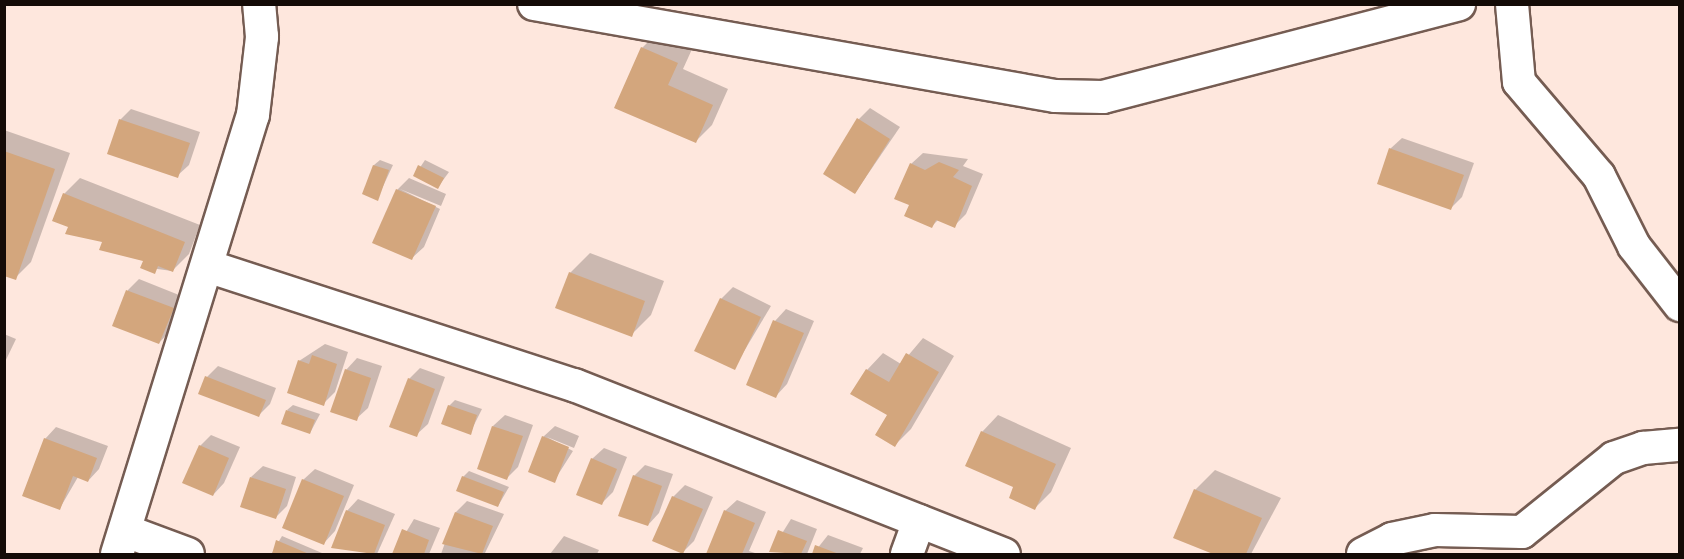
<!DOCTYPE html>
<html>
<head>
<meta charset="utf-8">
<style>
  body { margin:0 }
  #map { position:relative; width:1684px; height:559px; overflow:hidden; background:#fee7dd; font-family:Helvetica,sans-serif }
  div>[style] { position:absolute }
  .shadow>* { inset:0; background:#0003 }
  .building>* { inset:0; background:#d3a67d }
  .roads { filter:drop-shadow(2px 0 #755c52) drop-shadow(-2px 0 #755c52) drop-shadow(0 2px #755c52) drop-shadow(0 -2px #755c52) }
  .street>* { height:32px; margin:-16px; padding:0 16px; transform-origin:16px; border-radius:16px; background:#fff }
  span { translate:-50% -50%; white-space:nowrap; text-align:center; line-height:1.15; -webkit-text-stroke:4.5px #fee7dd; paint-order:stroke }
  .frame { position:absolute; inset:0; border:6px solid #140b07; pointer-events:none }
</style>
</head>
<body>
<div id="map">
  <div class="shadow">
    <div style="clip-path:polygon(658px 32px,693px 47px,683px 69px,728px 89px,712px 125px,696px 141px,642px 48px)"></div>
    <div style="clip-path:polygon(870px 108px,900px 127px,855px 193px,859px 119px)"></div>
    <div style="clip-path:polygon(131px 109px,200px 132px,189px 165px,177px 176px,120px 120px)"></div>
    <div style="clip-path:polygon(4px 130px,70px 153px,31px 262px,15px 278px,4px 274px)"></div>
    <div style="clip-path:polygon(1402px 138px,1474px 163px,1462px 197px,1451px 208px,1390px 149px)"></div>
    <div style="clip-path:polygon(923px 153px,968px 159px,963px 166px,983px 174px,966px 214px,954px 226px,939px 219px,932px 226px,911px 204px,911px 164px)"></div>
    <div style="clip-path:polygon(380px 160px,393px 165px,377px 199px,374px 165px)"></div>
    <div style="clip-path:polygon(425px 160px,449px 172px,438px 187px,415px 175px)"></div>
    <div style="clip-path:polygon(80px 178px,200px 225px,189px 254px,172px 271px,143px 267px,145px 260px,104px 241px,64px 194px)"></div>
    <div style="clip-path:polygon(409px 178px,446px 194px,441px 206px,400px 189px,440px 209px,424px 247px,412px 258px,397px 190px)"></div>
    <div style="clip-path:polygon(590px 253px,664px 281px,651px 315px,631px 335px,570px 273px)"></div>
    <div style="clip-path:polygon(139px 279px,184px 297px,170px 331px,159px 343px,114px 325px,128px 290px)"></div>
    <div style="clip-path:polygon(733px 287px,771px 306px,734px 368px,721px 299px)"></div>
    <div style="clip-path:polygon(786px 309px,814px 321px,787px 384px,776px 396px,775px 321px)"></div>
    <div style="clip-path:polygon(4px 334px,16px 339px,4px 364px)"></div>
    <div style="clip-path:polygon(923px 338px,954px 356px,911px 429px,895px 445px,889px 415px,867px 370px,883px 353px,901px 364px)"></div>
    <div style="clip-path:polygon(325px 344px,348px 352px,335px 392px,323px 404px,299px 361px)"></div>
    <div style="clip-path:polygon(357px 358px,382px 366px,368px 408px,356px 419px,346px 370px)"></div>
    <div style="clip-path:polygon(218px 366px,276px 388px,270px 404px,259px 415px,207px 377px)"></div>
    <div style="clip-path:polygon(420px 368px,445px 377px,428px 424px,416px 435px,409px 379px)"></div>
    <div style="clip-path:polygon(455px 400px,482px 409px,470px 433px,449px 406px)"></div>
    <div style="clip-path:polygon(293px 405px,320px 414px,310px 433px,287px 410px)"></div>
    <div style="clip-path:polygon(505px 415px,533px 425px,518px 467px,507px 478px,493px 426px)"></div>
    <div style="clip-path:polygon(998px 415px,1071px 448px,1051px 492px,1035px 508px,982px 432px)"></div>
    <div style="clip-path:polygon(555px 426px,579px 436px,574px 448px,547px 437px,573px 451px,554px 481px,543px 437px)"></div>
    <div style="clip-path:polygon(56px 427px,108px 446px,99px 469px,88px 481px,78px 477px,60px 508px,45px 439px)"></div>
    <div style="clip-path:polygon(211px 435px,240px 447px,224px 483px,213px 495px,200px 446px)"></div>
    <div style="clip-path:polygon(604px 448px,627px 457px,613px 492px,602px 503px,592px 459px)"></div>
    <div style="clip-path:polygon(645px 465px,673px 474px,659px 513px,648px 525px,634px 476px)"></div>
    <div style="clip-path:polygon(263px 466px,296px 477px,287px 506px,276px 517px,251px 477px)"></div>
    <div style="clip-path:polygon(315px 469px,354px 485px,335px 531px,324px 543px,303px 480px)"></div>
    <div style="clip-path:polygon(1215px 470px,1281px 498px,1251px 554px,1217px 554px,1175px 537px,1195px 490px)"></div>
    <div style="clip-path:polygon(469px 471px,509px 487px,498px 506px,463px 477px)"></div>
    <div style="clip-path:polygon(685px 485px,713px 497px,694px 541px,683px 552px,673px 497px)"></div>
    <div style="clip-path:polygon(358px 499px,395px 514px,377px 554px,333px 547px,345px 513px)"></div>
    <div style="clip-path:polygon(737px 500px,766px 512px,749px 551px,758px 554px,708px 554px,725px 511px)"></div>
    <div style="clip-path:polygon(467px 501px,504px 514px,485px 553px,489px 554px,441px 554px,456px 512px)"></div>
    <div style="clip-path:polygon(414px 519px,440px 528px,429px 554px,393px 554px)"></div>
    <div style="clip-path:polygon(791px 519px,817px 529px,807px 554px,771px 551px)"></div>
    <div style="clip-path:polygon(828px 535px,863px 548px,860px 554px,813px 554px)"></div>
    <div style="clip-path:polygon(282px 536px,322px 553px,322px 554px,272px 553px)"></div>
    <div style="clip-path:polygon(564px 536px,599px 550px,597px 554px,550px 554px)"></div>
    <div style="clip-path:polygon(1416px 547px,1421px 554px,1405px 554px)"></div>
  </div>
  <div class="building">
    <div style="clip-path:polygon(641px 47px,678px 63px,668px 85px,713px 105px,696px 143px,614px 108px)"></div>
    <div style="clip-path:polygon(857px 118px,890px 139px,855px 194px,823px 174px)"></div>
    <div style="clip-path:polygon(119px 119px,190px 143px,178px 178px,107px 154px)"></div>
    <div style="clip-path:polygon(1389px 148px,1464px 175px,1451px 210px,1377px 184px)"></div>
    <div style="clip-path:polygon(4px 151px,55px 169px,16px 280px,4px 276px)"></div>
    <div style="clip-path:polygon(939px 162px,959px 170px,953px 177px,972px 186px,955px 228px,936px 220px,932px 228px,904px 216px,909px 205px,894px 199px,910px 163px,925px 170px)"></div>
    <div style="clip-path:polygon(373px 165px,389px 170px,378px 201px,362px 194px)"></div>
    <div style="clip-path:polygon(418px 165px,444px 178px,438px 189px,413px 176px)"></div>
    <div style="clip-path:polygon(396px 189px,436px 206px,412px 260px,372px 243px)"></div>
    <div style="clip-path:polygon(63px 193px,185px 242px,173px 272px,158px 266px,155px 274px,140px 268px,143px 261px,99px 250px,102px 242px,65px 234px,68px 227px,52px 221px)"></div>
    <div style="clip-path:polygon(569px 272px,645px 301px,632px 337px,555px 308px)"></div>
    <div style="clip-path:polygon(126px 290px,174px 308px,159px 344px,112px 326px)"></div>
    <div style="clip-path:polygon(720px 298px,761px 317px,735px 370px,694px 351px)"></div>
    <div style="clip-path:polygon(773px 320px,804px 333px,776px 398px,746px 385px)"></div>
    <div style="clip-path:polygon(906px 353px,939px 372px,895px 447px,875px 435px,887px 415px,850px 394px,866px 369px,889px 382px)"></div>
    <div style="clip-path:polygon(312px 355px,337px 364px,324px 406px,287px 393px,298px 360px,309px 364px)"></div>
    <div style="clip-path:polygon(345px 369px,371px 378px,357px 421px,330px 412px)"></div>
    <div style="clip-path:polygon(205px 376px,266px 400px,259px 417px,198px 394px)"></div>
    <div style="clip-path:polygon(408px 378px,435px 389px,417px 437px,389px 427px)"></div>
    <div style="clip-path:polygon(448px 405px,477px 415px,471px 435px,441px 424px)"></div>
    <div style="clip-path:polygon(286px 410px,315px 420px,310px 434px,281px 424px)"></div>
    <div style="clip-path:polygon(492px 426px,523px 436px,507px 480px,477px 469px)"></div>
    <div style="clip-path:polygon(981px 431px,1056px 464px,1035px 510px,1009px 498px,1013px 487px,965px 466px)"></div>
    <div style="clip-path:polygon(542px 436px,569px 447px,555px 483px,528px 472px)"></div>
    <div style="clip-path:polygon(44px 438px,97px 458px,88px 482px,73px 476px,60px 510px,22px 496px)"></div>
    <div style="clip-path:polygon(199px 445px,229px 458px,213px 496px,182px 483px)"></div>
    <div style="clip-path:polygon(591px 458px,617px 469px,602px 505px,576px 495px)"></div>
    <div style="clip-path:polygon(633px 475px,662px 486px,648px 526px,618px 516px)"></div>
    <div style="clip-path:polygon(462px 476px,504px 492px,498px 507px,456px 491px)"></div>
    <div style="clip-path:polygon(250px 477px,286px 489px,276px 519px,240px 507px)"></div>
    <div style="clip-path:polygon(302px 479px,344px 496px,324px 545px,282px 528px)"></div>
    <div style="clip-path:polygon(1194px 489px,1262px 518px,1246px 554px,1213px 554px,1173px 538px)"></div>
    <div style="clip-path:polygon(672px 496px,703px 509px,683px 554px,652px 541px)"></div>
    <div style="clip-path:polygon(346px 510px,385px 525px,374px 554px,331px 548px)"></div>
    <div style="clip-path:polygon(724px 510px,755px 523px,742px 554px,706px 554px)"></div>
    <div style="clip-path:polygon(455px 512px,493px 526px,482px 554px,442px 544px)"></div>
    <div style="clip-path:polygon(402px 529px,429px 540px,424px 554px,392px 554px)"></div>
    <div style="clip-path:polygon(778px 530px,807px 541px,801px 554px,769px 552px)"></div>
    <div style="clip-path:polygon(276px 540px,309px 554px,272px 554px)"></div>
    <div style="clip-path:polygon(815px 545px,839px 554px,812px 554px)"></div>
  </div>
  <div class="roads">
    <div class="street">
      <div style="left:534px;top:4px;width:529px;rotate:10.01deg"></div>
      <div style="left:1055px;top:96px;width:48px;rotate:1.2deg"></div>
      <div style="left:1103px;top:97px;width:368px;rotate:-14.6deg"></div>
      <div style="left:1512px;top:4px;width:78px;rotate:84.9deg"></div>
      <div style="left:1519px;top:82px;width:123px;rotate:49.6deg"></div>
      <div style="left:1599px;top:176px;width:78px;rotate:63.4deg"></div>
      <div style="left:1634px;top:246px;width:75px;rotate:52.1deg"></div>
      <div style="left:207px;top:266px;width:386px;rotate:18deg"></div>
      <div style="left:574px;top:385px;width:462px;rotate:21.5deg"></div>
      <div style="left:126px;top:531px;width:66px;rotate:20.4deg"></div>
      <div style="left:117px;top:554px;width:460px;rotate:-72.8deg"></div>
      <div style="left:253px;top:115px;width:79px;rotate:-83.4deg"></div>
      <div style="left:262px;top:37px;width:33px;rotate:-95deg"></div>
      <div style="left:907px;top:554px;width:35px;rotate:-70deg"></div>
      <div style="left:1363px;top:554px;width:33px;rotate:-27deg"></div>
      <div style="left:1392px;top:539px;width:44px;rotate:-11.8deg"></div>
      <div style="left:1435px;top:530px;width:87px;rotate:1.3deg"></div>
      <div style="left:1522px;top:532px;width:118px;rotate:-38.8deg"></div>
      <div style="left:1614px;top:458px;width:31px;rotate:-19deg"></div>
      <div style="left:1643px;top:448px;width:37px;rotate:-5deg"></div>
    </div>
  </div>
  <div class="frame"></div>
</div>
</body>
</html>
